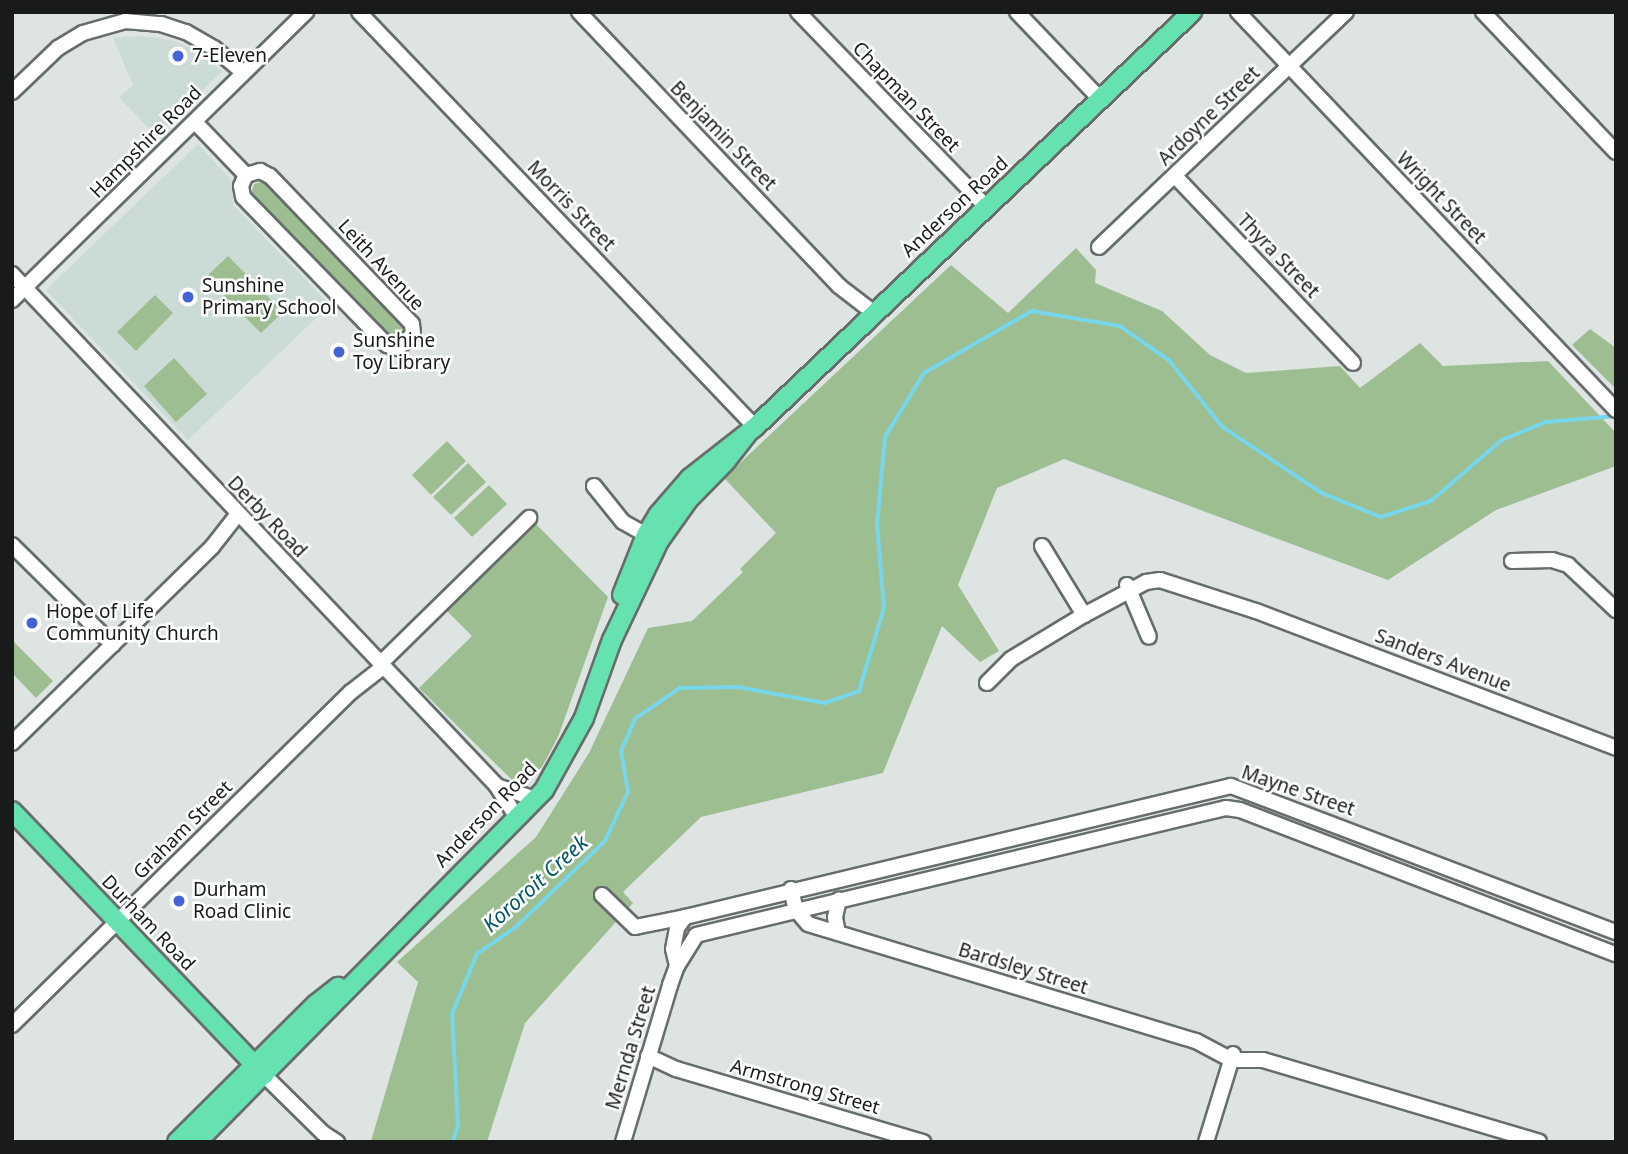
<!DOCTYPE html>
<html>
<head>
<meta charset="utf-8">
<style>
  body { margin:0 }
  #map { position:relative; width:1628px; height:1154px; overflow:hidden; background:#dde4e2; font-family:"Noto Sans",sans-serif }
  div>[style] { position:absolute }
  .built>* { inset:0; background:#cbdbd6 }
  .green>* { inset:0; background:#9dbe91 }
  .stream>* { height:3.5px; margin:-1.75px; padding:0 1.75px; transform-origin:1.75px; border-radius:1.75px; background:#77d6ea }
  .roads { filter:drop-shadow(2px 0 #666d6b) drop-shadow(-2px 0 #666d6b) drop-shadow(0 2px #666d6b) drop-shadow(0 -2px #666d6b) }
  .minor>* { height:14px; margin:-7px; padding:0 7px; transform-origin:7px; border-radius:7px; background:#fff }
  .major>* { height:18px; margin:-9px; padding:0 9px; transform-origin:9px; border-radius:9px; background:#66e1b0 }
  .dots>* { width:19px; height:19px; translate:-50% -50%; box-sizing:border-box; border:4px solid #fff; border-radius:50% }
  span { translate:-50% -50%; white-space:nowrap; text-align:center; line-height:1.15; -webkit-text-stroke:5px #fff; paint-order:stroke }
  .poi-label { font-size:19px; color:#191b1b }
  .left { translate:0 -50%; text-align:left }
  .street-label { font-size:19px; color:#191b1b }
  .water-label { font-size:21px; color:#005765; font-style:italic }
  .frame { position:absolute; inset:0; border:14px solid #191b1b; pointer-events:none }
</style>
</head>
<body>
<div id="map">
  <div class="built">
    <div style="clip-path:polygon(140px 36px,171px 40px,192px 48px,222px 71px,156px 136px,119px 97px,133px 85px,113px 38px)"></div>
    <div style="clip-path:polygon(198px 144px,232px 181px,233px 205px,330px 305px,188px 440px,46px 290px)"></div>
  </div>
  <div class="green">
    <div style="clip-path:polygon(265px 181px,405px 325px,405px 337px,392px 342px,251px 195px,254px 184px)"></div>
    <div style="clip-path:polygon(1076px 248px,1096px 270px,1095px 283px,1162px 311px,1210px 355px,1246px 373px,1340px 366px,1360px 388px,1420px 343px,1443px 366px,1548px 361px,1616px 433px,1616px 466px,1496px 510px,1388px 580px,1064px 459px,997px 488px,958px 585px,999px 651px,980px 662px,942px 626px,883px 773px,701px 817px,623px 892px,633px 903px,525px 1023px,487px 1142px,371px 1141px,418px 982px,397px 962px,536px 837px,589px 753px,648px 628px,692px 621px,743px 572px,740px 569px,776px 533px,724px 478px,951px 265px,1008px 313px)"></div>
    <div style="clip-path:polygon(228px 256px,283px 312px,261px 333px,206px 277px)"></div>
    <div style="clip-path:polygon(155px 295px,173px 313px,136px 351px,117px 332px)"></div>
    <div style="clip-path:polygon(1590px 329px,1616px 348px,1616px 389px,1572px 345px)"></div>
    <div style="clip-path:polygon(174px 358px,207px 394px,176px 422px,144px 386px)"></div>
    <div style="clip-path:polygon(447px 441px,466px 461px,431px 495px,412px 475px)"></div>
    <div style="clip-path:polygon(468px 463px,486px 482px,451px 515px,433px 497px)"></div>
    <div style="clip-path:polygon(489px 485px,507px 504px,472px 537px,454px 518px)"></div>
    <div style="clip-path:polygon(535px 523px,608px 597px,558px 737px,542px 767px,518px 786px,419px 688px,472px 636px,446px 610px)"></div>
    <div style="clip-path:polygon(12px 640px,53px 681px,36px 698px,12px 673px)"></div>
  </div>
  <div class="stream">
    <div style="left:453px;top:1142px;width:19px;rotate:-74deg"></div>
    <div style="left:458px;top:1124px;width:110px;rotate:-93.1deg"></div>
    <div style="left:452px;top:1014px;width:65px;rotate:-67.4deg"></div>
    <div style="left:477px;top:954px;width:47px;rotate:-34.7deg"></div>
    <div style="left:516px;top:927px;width:124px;rotate:-44deg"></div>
    <div style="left:605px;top:841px;width:54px;rotate:-64.9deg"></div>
    <div style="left:628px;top:792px;width:42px;rotate:-99.7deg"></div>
    <div style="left:621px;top:751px;width:35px;rotate:-66deg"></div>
    <div style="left:635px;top:719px;width:55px;rotate:-34.6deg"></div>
    <div style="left:680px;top:688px;width:58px;rotate:-1deg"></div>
    <div style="left:738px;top:687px;width:88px;rotate:10.4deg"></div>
    <div style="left:825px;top:703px;width:36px;rotate:-19deg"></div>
    <div style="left:859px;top:691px;width:87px;rotate:-73.2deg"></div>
    <div style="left:884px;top:608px;width:83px;rotate:-94.8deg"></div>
    <div style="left:877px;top:525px;width:88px;rotate:-84.8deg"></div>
    <div style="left:885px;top:437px;width:75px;rotate:-58.6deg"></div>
    <div style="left:924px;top:373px;width:125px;rotate:-29.9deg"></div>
    <div style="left:1032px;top:311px;width:89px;rotate:9.7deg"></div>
    <div style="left:1120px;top:326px;width:60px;rotate:34.8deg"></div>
    <div style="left:1169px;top:360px;width:86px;rotate:51.1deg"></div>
    <div style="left:1223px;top:427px;width:119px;rotate:33.7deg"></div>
    <div style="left:1322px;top:493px;width:64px;rotate:22.1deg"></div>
    <div style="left:1381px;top:517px;width:52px;rotate:-17.7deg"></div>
    <div style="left:1431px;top:501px;width:94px;rotate:-40.7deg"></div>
    <div style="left:1502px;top:440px;width:48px;rotate:-22.2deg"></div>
    <div style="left:1546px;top:422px;width:70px;rotate:-4.9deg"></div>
  </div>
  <div class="roads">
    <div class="minor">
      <div style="left:359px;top:12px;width:574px;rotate:46.34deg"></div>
      <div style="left:579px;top:12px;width:378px;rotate:46.5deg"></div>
      <div style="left:839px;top:286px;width:44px;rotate:37.6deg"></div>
      <div style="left:798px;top:12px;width:271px;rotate:46deg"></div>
      <div style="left:1017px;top:12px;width:120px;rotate:46.3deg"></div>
      <div style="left:1238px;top:12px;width:549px;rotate:46.48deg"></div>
      <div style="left:1483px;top:12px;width:193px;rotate:46.5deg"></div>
      <div style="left:12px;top:92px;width:64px;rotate:-43.7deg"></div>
      <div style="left:58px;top:48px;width:29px;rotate:-31deg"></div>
      <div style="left:83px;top:33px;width:44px;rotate:-15.9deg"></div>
      <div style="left:125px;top:21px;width:36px;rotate:5deg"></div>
      <div style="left:161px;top:24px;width:26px;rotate:18deg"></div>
      <div style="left:186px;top:32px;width:32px;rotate:30deg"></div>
      <div style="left:214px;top:48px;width:38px;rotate:40deg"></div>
      <div style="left:195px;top:122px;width:74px;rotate:46.1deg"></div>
      <div style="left:260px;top:171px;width:11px;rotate:27deg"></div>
      <div style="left:270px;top:176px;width:205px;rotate:46.2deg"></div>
      <div style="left:412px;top:324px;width:10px;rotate:84deg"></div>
      <div style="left:413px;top:334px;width:21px;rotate:137deg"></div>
      <div style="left:398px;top:348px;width:11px;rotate:-165deg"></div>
      <div style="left:387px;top:345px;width:206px;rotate:-134.2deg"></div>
      <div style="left:243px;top:197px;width:11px;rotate:-100deg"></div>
      <div style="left:241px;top:186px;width:12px;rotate:-66deg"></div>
      <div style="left:246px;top:175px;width:15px;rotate:-16deg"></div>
      <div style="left:1175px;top:176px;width:258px;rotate:46.4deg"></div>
      <div style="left:1099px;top:247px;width:341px;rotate:-43.6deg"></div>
      <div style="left:12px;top:274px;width:704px;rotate:46.55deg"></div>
      <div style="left:496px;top:785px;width:38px;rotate:57deg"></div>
      <div style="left:12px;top:300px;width:412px;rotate:-44.4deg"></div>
      <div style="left:594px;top:486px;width:46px;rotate:51.1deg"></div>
      <div style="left:623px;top:522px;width:35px;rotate:29deg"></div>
      <div style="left:12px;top:545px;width:142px;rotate:44.7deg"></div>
      <div style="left:1042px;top:546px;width:81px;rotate:58.7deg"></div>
      <div style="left:1512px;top:561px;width:40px;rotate:-1.4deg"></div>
      <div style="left:1552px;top:560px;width:17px;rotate:17deg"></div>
      <div style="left:1568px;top:565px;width:66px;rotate:43.2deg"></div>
      <div style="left:1127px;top:585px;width:56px;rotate:67.1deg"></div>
      <div style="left:380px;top:664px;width:209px;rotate:-44.4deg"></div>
      <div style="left:987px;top:683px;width:34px;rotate:-45deg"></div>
      <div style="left:1011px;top:659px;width:85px;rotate:-31.1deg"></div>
      <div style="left:1084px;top:615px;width:70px;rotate:-28deg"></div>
      <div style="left:1146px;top:582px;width:14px;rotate:-8deg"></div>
      <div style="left:1160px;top:580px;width:101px;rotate:17.9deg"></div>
      <div style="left:1256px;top:611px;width:385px;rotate:20.8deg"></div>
      <div style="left:12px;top:743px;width:280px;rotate:-44.4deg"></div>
      <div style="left:212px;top:547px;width:42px;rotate:-51.8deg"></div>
      <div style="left:497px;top:786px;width:40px;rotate:18.9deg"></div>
      <div style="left:791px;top:889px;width:22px;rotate:77deg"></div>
      <div style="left:796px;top:910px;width:18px;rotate:49deg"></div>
      <div style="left:808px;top:924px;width:405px;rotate:16.8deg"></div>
      <div style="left:1196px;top:1041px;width:40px;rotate:28deg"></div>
      <div style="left:1231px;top:1060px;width:32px"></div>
      <div style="left:1263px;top:1060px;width:288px;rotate:16.5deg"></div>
      <div style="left:602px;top:895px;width:46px;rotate:44.1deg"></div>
      <div style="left:635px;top:927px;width:51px;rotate:-11.3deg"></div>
      <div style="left:838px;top:933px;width:16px;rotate:-101deg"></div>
      <div style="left:835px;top:917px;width:18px;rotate:-77deg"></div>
      <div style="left:677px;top:966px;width:17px;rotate:-103deg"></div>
      <div style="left:673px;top:949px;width:21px;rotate:-79deg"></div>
      <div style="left:677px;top:928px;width:14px;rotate:-54deg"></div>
      <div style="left:685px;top:917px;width:561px;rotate:-13.49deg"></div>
      <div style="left:1231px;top:786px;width:412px;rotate:20.8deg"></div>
      <div style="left:12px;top:1025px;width:475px;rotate:-44.5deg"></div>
      <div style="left:351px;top:692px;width:41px;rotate:-38deg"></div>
      <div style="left:648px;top:1056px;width:31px;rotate:25deg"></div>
      <div style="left:676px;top:1069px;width:258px;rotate:16.5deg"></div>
      <div style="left:264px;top:1075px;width:83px;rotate:44.5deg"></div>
      <div style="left:323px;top:1133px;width:17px;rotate:33deg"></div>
      <div style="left:623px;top:1142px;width:164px;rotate:-73.3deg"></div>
      <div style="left:670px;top:985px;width:20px;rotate:-70deg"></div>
      <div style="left:677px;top:966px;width:36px;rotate:-58deg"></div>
      <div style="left:696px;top:935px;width:545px;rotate:-13.48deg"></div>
      <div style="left:1226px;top:808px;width:14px;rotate:8deg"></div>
      <div style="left:1240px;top:810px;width:403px;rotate:21deg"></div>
      <div style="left:1206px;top:1142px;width:92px;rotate:-72.9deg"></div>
    </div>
    <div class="major">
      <div style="left:622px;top:595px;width:65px;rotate:-68.2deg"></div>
      <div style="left:646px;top:535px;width:23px;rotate:-59deg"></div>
      <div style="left:658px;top:515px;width:49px;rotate:-49.1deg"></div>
      <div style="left:690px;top:478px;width:83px;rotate:-38.1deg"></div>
      <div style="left:755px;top:427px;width:603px;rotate:-43.52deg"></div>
      <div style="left:12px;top:811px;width:365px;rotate:46.3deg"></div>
      <div style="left:177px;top:1142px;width:196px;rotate:-44.8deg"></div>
      <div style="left:316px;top:1004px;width:28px;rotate:-38deg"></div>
      <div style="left:197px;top:1142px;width:494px;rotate:-45.4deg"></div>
      <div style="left:544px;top:790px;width:82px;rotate:-60.9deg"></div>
      <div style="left:584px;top:718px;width:83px;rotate:-70.3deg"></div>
      <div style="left:612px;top:640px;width:110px;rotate:-64.6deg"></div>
      <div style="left:659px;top:541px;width:50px;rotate:-54.7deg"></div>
      <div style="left:688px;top:500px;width:54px;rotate:-45.7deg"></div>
      <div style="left:726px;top:461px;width:34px;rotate:-52deg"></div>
    </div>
  </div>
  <div class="dots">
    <div style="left:178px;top:56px;background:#4663d6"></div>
    <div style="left:188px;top:297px;background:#4663d6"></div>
    <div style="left:339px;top:352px;background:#4663d6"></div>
    <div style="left:32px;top:623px;background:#4663d6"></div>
    <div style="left:179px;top:901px;background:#4663d6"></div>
  </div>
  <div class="poi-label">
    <span class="left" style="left:192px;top:56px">7-Eleven</span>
    <span class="left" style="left:202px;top:297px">Sunshine<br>Primary School</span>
    <span class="left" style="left:353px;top:352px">Sunshine<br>Toy Library</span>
    <span class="left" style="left:46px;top:623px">Hope of Life<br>Community Church</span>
    <span class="left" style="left:193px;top:901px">Durham<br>Road Clinic</span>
  </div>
  <div class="street-label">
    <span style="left:906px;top:97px;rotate:46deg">Chapman Street</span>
    <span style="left:1209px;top:116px;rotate:-44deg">Ardoyne Street</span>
    <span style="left:723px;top:136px;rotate:46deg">Benjamin Street</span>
    <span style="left:146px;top:142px;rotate:-45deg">Hampshire Road</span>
    <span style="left:1441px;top:198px;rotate:46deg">Wright Street</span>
    <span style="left:571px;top:206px;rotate:46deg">Morris Street</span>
    <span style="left:955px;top:207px;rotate:-43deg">Anderson Road</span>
    <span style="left:1278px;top:256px;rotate:46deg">Thyra Street</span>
    <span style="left:381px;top:265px;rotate:47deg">Leith Avenue</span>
    <span style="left:267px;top:517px;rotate:46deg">Derby Road</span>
    <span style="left:1443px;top:661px;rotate:21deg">Sanders Avenue</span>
    <span style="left:1298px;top:791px;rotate:19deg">Mayne Street</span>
    <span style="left:486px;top:815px;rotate:-46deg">Anderson Road</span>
    <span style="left:183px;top:830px;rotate:-45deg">Graham Street</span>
    <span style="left:148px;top:923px;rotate:46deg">Durham Road</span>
    <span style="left:1023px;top:969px;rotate:17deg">Bardsley Street</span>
    <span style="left:631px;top:1048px;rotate:-73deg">Mernda Street</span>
    <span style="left:805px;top:1087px;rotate:16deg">Armstrong Street</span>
  </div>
  <div class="water-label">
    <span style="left:535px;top:883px;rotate:-42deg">Kororoit Creek</span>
  </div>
  <div class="frame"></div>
</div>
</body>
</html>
